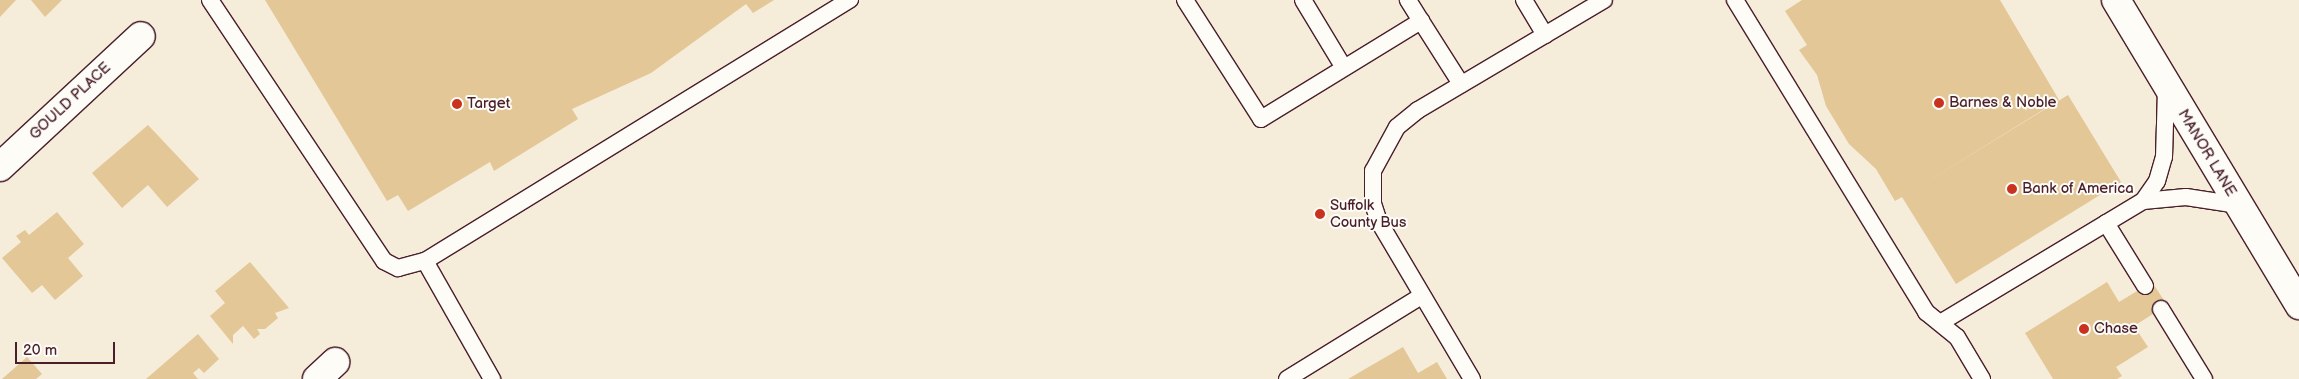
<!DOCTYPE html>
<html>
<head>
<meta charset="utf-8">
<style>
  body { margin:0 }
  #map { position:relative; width:2299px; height:379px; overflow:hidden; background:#f5ecda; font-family:"Balsamiq Sans",sans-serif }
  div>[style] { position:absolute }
  .building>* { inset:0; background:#e3c797 }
  .roads { filter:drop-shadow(1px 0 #4a1f2b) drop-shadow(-1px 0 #4a1f2b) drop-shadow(0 1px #4a1f2b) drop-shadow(0 -1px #4a1f2b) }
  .lane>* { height:16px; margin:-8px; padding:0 8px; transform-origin:8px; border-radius:8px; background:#fdfcf7 }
  .street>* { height:28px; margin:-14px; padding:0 14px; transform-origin:14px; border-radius:14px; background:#fdfcf7 }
  .secondary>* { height:28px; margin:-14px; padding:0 14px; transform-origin:14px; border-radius:14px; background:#fdfcf7 }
  .dots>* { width:14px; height:14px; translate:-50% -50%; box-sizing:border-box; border:2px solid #fdfcf7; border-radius:50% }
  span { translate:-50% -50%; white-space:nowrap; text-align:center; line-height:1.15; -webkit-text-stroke:4px #fdfcf7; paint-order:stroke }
  .street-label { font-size:15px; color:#4a1f2b }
  .poi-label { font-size:15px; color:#4a1f2b }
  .left { translate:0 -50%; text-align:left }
  .scale { position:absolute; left:15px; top:342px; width:100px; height:22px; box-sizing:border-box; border:2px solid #4a1f2b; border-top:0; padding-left:6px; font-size:15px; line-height:18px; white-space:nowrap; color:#4a1f2b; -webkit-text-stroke:4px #fdfcf7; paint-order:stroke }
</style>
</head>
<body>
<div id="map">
  <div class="building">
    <div style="clip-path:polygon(0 0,16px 0,0 17px)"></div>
    <div style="clip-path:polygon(31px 0,62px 0,45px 17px)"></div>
    <div style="clip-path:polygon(265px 0,774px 0,753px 13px,746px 4px,651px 73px,572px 109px,578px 119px,494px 171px,490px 162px,408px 211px,398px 195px,387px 201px)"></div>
    <div style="clip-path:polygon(1802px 0,2000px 0,2059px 100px,1920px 186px,2068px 95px,2121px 182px,1956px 284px,1902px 197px,1895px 201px,1876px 169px,1849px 144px,1826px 106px,1817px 75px,1799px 50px,1807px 45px,1785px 11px)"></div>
    <div style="clip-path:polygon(148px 125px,199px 179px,167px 207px,148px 185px,122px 208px,92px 173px)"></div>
    <div style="clip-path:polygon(57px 212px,84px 244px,68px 258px,83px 276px,55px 300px,42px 285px,32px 293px,2px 258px,21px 242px,16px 236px,25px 230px,29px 235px)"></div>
    <div style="clip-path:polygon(250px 262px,289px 308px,275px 313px,278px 318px,265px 329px,257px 329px,260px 334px,254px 339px,243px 326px,233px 335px,233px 344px,210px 316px,225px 303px,215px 291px)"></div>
    <div style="clip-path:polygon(2107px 282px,2119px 302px,2152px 282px,2167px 305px,2134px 326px,2148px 347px,2116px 367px,2122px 376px,2117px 379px,2053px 379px,2025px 333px)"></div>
    <div style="clip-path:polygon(198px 334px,219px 359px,204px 373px,199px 368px,193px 373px,198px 379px,146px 379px)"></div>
    <div style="clip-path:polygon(1403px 347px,1418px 373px,1437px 362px,1447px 379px,1348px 379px)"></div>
    <div style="clip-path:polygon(27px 357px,42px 374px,36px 379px,2px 379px)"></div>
  </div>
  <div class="roads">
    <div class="lane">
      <div style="left:210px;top:0;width:314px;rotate:56.3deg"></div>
      <div style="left:384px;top:261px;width:16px;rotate:27deg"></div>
      <div style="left:398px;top:268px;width:28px;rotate:-15deg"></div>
      <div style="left:425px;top:261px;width:499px;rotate:-31.6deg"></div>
      <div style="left:1185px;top:0;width:141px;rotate:57.4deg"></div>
      <div style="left:1261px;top:119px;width:188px;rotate:-31.5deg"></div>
      <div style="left:1421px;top:21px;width:25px;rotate:-122deg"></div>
      <div style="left:1303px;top:0;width:79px;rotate:58.9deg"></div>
      <div style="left:1524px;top:0;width:41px;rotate:59deg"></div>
      <div style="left:1735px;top:0;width:366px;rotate:58.5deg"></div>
      <div style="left:1926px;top:312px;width:40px;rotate:39deg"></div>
      <div style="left:1957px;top:337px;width:49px;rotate:59.2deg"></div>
      <div style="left:1421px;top:21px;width:75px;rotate:57.6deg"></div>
      <div style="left:2143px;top:201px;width:24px;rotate:-55deg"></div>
      <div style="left:2157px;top:181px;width:25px;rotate:-74deg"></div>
      <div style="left:2164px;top:157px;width:69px;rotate:-88.3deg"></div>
      <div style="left:2106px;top:223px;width:74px;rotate:58.2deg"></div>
      <div style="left:425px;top:261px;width:136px;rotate:60.4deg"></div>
      <div style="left:2161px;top:309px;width:82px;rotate:58.4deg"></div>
      <div style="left:1940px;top:323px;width:237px;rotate:-31deg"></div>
      <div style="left:2143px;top:201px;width:43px;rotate:-5.3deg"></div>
      <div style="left:2186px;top:197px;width:53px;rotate:8.7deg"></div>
      <div style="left:1287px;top:379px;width:156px;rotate:-31.7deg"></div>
      <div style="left:1472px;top:379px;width:182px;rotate:-120.6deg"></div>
      <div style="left:1379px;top:222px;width:20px;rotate:-108deg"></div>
      <div style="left:1373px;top:203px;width:32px;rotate:-90deg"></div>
      <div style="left:1373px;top:171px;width:50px;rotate:-61.4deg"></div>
      <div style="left:1397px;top:127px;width:27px;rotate:-39deg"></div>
      <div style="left:1418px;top:110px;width:216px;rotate:-30.6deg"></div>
    </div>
    <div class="street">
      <div style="left:0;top:167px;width:192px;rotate:-42.9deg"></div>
      <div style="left:317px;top:379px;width:25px;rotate:-43deg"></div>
    </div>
    <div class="secondary">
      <div style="left:2116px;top:0;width:356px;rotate:59deg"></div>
    </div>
  </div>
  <div class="dots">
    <div style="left:1939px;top:103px;background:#c8321e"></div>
    <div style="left:457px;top:104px;background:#c8321e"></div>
    <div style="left:2012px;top:189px;background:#c8321e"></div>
    <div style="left:1320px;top:214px;background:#c8321e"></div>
    <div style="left:2084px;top:329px;background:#c8321e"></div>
  </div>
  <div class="street-label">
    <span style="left:70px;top:101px;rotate:-43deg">GOULD PLACE</span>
    <span style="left:2207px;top:153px;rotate:59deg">MANOR LANE</span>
  </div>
  <div class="poi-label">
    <span class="left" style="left:1949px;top:103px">Barnes &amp; Noble</span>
    <span class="left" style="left:467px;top:104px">Target</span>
    <span class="left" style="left:2022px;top:189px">Bank of America</span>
    <span class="left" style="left:1330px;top:214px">Suffolk<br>County Bus</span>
    <span class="left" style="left:2094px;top:329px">Chase</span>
  </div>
  <div class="scale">20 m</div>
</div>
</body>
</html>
